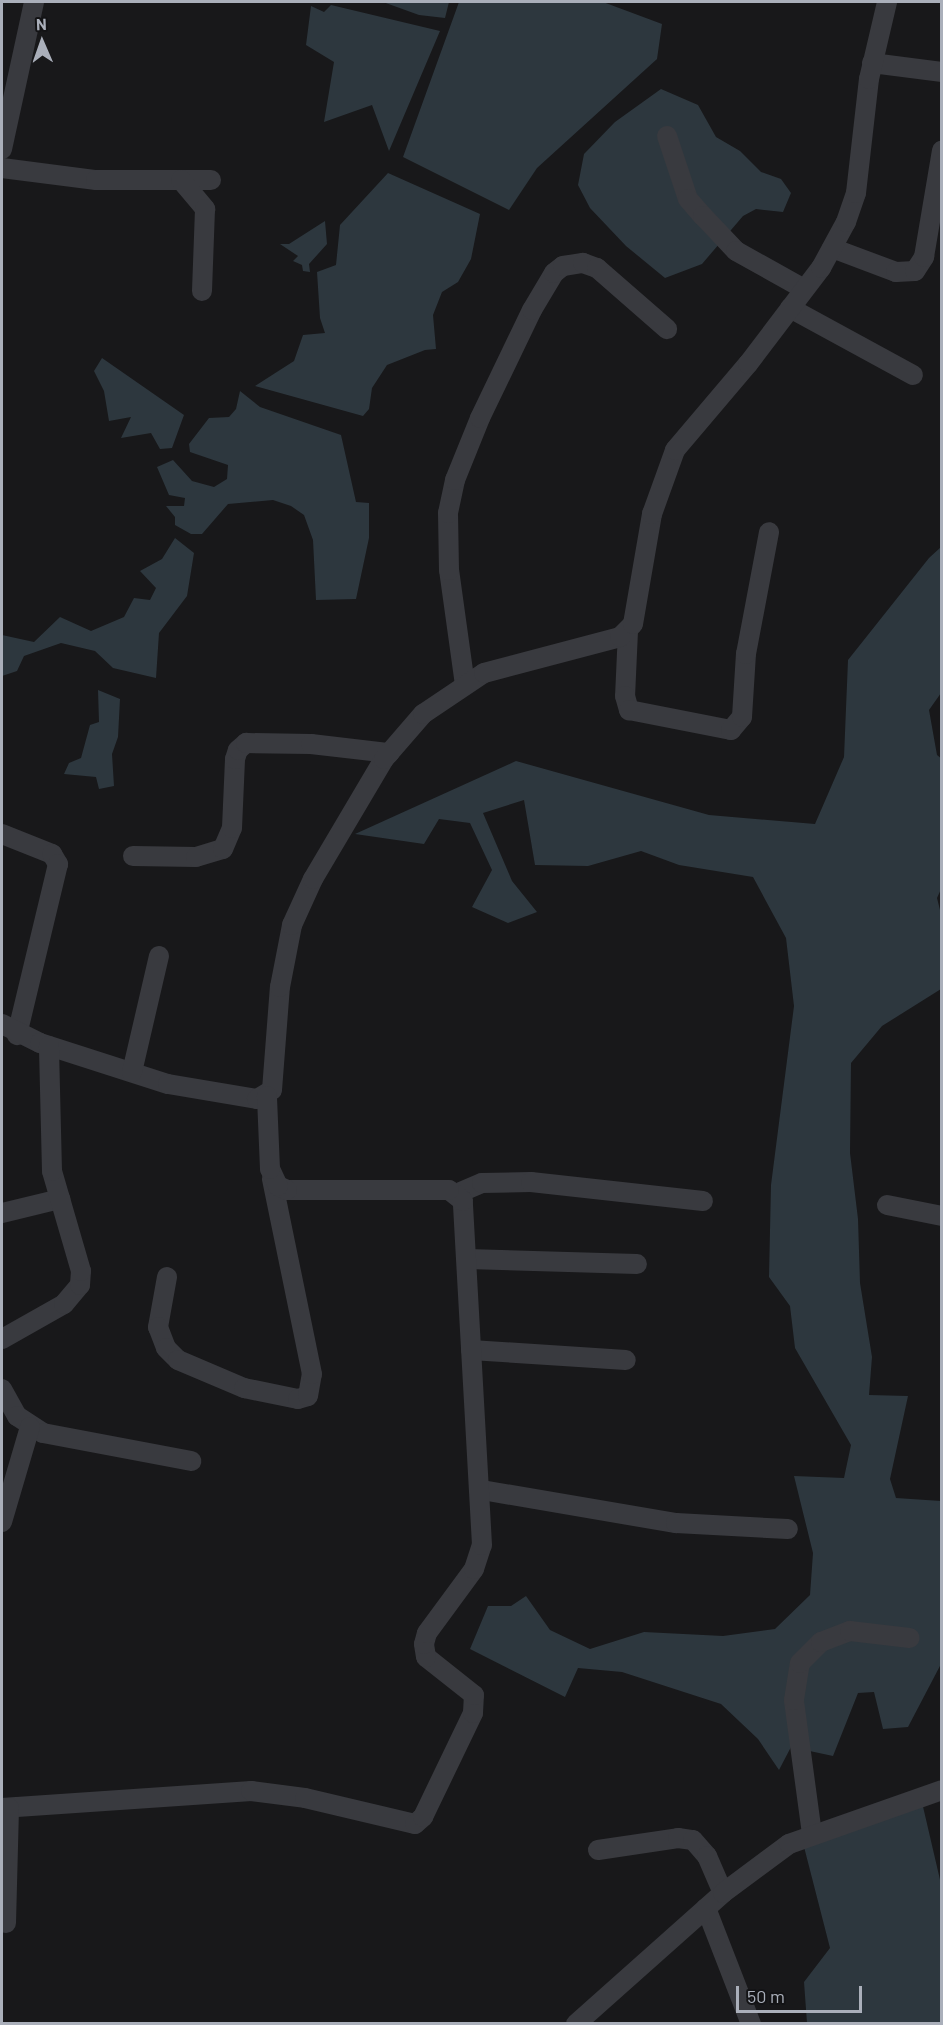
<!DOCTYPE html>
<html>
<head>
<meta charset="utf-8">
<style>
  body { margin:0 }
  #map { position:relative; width:943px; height:2025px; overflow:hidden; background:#18181a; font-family:Barlow,sans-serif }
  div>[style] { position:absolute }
  .water>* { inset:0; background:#2d373e }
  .street>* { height:20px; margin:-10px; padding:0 10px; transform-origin:10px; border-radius:10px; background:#393a3f }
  span { translate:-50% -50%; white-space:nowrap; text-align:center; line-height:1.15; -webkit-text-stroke:4.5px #131315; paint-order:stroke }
  .frame { position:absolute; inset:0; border:3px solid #aaafba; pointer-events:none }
  .north { position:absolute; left:12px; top:12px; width:60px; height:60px; -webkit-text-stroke:4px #131315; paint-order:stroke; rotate:358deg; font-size:16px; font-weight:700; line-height:24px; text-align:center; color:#aaafba }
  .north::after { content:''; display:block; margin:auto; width:21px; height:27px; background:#aaafba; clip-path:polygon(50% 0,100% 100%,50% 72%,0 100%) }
  .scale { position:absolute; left:736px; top:1986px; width:126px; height:27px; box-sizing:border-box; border:3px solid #aaafba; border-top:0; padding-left:8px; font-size:18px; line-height:21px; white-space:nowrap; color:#aaafba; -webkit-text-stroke:4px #131315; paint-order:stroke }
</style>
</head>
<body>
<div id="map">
  <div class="water">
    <div style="clip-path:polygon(383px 2px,449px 2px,445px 18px,419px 15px)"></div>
    <div style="clip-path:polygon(459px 2px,603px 2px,662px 24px,657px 59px,537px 168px,509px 210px,403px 157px)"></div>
    <div style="clip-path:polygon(331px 5px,440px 31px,389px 151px,372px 105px,324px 122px,334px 62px,306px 45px,311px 6px,324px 12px)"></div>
    <div style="clip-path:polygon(661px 89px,698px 105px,716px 137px,740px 151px,761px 172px,781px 179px,791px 193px,783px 212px,756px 209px,743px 216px,702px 264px,665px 278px,626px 246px,590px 208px,578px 185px,584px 154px,615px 122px)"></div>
    <div style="clip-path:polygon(388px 173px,480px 214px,471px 259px,458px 282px,442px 292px,433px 315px,436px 349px,425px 350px,387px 365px,372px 388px,369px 409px,363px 416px,255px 386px,294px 361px,303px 335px,325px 333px,320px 318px,317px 272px,336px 265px,340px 225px)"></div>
    <div style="clip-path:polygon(325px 221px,327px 244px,309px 264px,310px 272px,303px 271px,302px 265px,293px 261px,298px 256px,280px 244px,289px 244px)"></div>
    <div style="clip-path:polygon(102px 358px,184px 415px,172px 448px,160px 449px,151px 433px,121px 438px,131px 417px,109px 421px,104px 391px,94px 371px)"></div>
    <div style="clip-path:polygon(240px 391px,260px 407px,341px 435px,356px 502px,369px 503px,369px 538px,356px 599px,316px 600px,313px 540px,304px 515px,291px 506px,273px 500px,228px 504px,202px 534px,191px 534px,175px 525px,175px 517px,166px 506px,184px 506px,185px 498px,169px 495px,157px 467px,173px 460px,192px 481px,214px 487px,227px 479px,228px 465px,190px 452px,189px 444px,209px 418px,229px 417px,236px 409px)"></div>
    <div style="clip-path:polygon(175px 538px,194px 553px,187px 596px,159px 633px,156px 678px,113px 668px,95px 651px,61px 643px,24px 656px,17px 671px,2px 676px,2px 635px,34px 642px,60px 617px,91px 631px,124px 617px,134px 598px,150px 600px,156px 588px,140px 571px,162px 559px)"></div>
    <div style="clip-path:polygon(941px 547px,941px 693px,929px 710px,937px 755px,942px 759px,942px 887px,937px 898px,941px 914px,941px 989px,882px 1026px,851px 1063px,850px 1153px,858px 1219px,860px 1283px,872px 1357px,869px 1395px,908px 1396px,890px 1479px,896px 1498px,941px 1501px,941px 1664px,908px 1727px,883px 1729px,874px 1692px,858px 1693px,833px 1756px,791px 1747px,779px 1770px,758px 1739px,721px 1704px,622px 1672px,578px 1668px,565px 1697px,470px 1649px,488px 1606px,511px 1606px,526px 1596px,550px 1630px,590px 1649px,644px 1632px,723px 1636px,775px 1629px,810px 1595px,813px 1553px,794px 1476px,844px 1478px,851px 1445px,795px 1348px,790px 1306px,769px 1277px,771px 1185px,794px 1006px,786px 938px,753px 877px,679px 865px,641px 851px,588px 866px,535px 865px,524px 800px,483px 813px,512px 881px,537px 912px,508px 923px,472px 907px,492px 870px,470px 823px,439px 819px,424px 844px,355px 834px,516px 761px,709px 815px,815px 824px,844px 757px,848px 660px,929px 558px)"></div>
    <div style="clip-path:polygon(98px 690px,120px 699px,118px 737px,112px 754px,114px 786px,99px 789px,96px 777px,64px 774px,69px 763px,81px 758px,90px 725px,99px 722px)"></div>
    <div style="clip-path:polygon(921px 1798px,941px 1884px,941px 2023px,807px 2023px,804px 1982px,830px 1948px,802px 1839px)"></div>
  </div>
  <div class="street">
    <div style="left:872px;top:63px;width:71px;rotate:7.3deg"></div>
    <div style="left:667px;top:136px;width:66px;rotate:71.6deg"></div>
    <div style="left:688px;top:199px;width:23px;rotate:49deg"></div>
    <div style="left:703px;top:216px;width:48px;rotate:46.7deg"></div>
    <div style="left:736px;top:251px;width:78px;rotate:29.2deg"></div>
    <div style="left:2px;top:149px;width:150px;rotate:-77.7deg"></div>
    <div style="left:2px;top:168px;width:95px;rotate:7.3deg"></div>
    <div style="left:96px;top:180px;width:115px"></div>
    <div style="left:181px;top:180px;width:38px;rotate:50deg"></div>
    <div style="left:205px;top:209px;width:82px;rotate:92.1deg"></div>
    <div style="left:832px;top:248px;width:68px;rotate:20.6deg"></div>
    <div style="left:896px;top:272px;width:19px;rotate:-3deg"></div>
    <div style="left:915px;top:271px;width:17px;rotate:-57deg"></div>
    <div style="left:924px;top:257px;width:108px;rotate:-80.4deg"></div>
    <div style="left:790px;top:308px;width:140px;rotate:28.6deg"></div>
    <div style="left:628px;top:631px;width:65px;rotate:92.6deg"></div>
    <div style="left:625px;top:696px;width:15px;rotate:74deg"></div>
    <div style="left:629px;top:710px;width:104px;rotate:11.1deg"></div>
    <div style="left:731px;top:730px;width:17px;rotate:-50deg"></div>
    <div style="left:742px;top:717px;width:63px;rotate:-86.4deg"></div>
    <div style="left:746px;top:654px;width:124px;rotate:-79.3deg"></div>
    <div style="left:465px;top:685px;width:116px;rotate:-97.9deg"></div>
    <div style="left:449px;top:570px;width:57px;rotate:-91deg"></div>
    <div style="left:448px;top:513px;width:34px;rotate:-78deg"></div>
    <div style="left:455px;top:480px;width:67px;rotate:-68deg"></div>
    <div style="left:480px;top:418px;width:120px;rotate:-64.3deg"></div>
    <div style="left:532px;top:310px;width:43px;rotate:-59.3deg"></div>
    <div style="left:554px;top:273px;width:11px;rotate:-38deg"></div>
    <div style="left:563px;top:266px;width:20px;rotate:-9deg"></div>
    <div style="left:583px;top:263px;width:15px;rotate:20deg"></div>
    <div style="left:597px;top:268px;width:93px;rotate:41.1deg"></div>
    <div style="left:2px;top:834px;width:54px;rotate:21.8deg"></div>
    <div style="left:52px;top:854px;width:12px;rotate:59deg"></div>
    <div style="left:58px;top:864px;width:176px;rotate:103.5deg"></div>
    <div style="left:133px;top:856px;width:63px;rotate:0.9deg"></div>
    <div style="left:196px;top:857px;width:28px;rotate:-17deg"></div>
    <div style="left:223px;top:849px;width:23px;rotate:-67deg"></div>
    <div style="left:232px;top:828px;width:69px;rotate:-87.5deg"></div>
    <div style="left:235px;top:759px;width:9px;rotate:-72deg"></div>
    <div style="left:238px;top:750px;width:11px;rotate:-41deg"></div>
    <div style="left:246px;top:743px;width:65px;rotate:0.9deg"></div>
    <div style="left:311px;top:744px;width:79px;rotate:6.6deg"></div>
    <div style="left:2px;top:1024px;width:42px;rotate:26.6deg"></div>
    <div style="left:40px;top:1043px;width:134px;rotate:17.8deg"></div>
    <div style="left:168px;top:1084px;width:90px;rotate:9.6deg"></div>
    <div style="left:257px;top:1099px;width:17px;rotate:-31deg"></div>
    <div style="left:272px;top:1090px;width:103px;rotate:-85.6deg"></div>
    <div style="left:280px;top:987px;width:63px;rotate:-79deg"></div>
    <div style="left:292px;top:925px;width:51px;rotate:-65.5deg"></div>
    <div style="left:313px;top:879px;width:139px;rotate:-59.4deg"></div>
    <div style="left:384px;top:759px;width:60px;rotate:-49.1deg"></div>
    <div style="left:423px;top:714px;width:73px;rotate:-33.9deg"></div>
    <div style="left:484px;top:673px;width:141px;rotate:-14.8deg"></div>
    <div style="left:620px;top:637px;width:18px;rotate:-45deg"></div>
    <div style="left:633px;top:624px;width:112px;rotate:-80.2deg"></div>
    <div style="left:652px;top:514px;width:68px;rotate:-70.2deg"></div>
    <div style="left:675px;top:450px;width:113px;rotate:-49.7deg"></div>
    <div style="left:748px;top:364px;width:121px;rotate:-52.8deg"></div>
    <div style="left:821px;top:268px;width:52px;rotate:-61.5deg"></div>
    <div style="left:846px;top:222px;width:31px;rotate:-71deg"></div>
    <div style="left:856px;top:193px;width:115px;rotate:-83.5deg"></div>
    <div style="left:869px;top:79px;width:79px;rotate:-76.8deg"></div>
    <div style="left:132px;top:1072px;width:119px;rotate:-76.9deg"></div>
    <div style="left:456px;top:1194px;width:28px;rotate:-23deg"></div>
    <div style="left:482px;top:1183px;width:49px;rotate:-1.2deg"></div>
    <div style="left:531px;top:1182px;width:173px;rotate:6.3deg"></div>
    <div style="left:887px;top:1205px;width:56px;rotate:11.3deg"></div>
    <div style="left:2px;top:1213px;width:60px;rotate:-13.6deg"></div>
    <div style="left:467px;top:1259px;width:170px;rotate:1.7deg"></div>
    <div style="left:167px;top:1277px;width:51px;rotate:100.2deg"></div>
    <div style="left:158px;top:1327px;width:22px;rotate:69deg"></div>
    <div style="left:166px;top:1348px;width:17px;rotate:45deg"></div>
    <div style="left:178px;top:1360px;width:72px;rotate:23deg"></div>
    <div style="left:244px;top:1388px;width:55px;rotate:11.5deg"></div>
    <div style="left:298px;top:1399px;width:10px;rotate:-17deg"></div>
    <div style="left:308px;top:1396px;width:22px;rotate:-80deg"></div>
    <div style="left:312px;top:1374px;width:199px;rotate:-101.6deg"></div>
    <div style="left:2px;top:1339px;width:71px;rotate:-29.4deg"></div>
    <div style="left:64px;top:1304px;width:25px;rotate:-50deg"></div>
    <div style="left:80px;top:1285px;width:14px;rotate:-86deg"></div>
    <div style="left:81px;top:1271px;width:104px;rotate:-106.2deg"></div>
    <div style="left:52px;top:1171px;width:125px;rotate:-91.4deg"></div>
    <div style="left:471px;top:1350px;width:155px;rotate:3.7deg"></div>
    <div style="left:2px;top:1389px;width:31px;rotate:61deg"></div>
    <div style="left:17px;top:1416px;width:31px;rotate:33deg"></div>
    <div style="left:43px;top:1433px;width:151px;rotate:10.7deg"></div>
    <div style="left:482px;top:1490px;width:197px;rotate:9.7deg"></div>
    <div style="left:676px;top:1523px;width:112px;rotate:3.1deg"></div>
    <div style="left:2px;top:1522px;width:99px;rotate:-73.6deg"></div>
    <div style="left:2px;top:1808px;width:250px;rotate:-3.9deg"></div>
    <div style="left:251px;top:1791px;width:54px;rotate:7.4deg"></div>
    <div style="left:305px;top:1798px;width:113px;rotate:13.3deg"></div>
    <div style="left:415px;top:1824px;width:11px;rotate:-41deg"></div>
    <div style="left:423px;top:1817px;width:115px;rotate:-64.3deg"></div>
    <div style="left:473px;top:1713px;width:18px;rotate:-87deg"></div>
    <div style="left:474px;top:1695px;width:61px;rotate:-141.6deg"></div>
    <div style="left:426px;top:1657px;width:13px;rotate:-99deg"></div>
    <div style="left:424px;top:1644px;width:11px;rotate:-75deg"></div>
    <div style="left:427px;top:1633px;width:79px;rotate:-53.7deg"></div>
    <div style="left:474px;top:1569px;width:25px;rotate:-72deg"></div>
    <div style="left:482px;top:1545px;width:345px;rotate:-93.2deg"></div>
    <div style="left:463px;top:1201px;width:18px;rotate:-142deg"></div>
    <div style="left:449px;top:1190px;width:162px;rotate:180deg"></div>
    <div style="left:287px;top:1190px;width:10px;rotate:-156deg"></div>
    <div style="left:278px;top:1186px;width:19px;rotate:-115deg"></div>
    <div style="left:270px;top:1169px;width:73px;rotate:-92.4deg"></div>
    <div style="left:812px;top:1834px;width:135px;rotate:-97.7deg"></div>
    <div style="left:794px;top:1700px;width:37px;rotate:-81deg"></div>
    <div style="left:800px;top:1663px;width:30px;rotate:-45deg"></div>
    <div style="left:821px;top:1642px;width:31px;rotate:-21deg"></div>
    <div style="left:850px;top:1631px;width:60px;rotate:6.7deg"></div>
    <div style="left:598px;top:1850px;width:81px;rotate:-8.5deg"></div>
    <div style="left:678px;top:1838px;width:15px;rotate:8deg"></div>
    <div style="left:693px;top:1840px;width:21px;rotate:49deg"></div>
    <div style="left:707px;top:1856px;width:40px;rotate:66.6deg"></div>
    <div style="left:706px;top:1908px;width:124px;rotate:68.8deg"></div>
    <div style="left:6px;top:1923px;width:115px;rotate:-88.5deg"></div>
    <div style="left:576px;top:2024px;width:197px;rotate:-41.7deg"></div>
    <div style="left:723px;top:1893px;width:82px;rotate:-36.6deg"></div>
    <div style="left:789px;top:1844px;width:162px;rotate:-19.4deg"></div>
  </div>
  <div class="frame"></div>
  <div class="north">N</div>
  <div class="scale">50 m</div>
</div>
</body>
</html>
